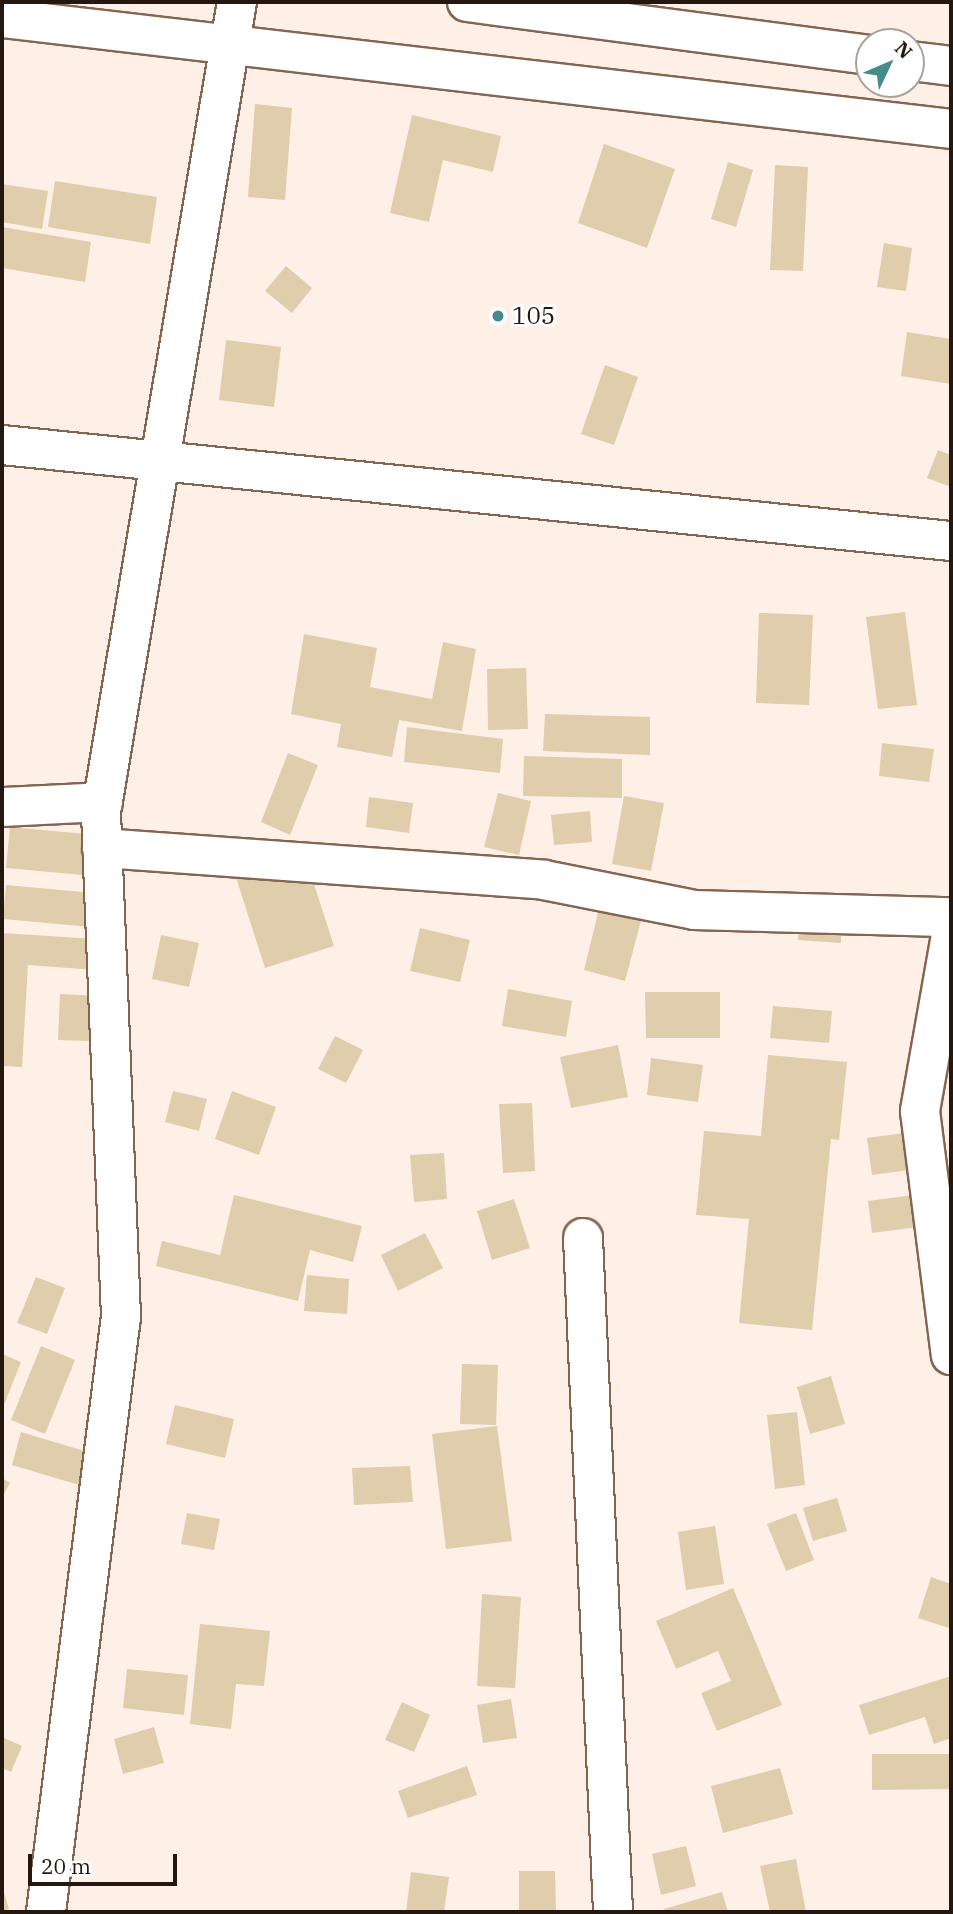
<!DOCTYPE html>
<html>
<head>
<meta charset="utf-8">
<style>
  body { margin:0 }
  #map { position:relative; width:953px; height:1914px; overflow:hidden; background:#feefe7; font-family:"IBM Plex Serif",serif }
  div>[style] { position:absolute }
  .building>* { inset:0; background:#e0cdac }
  .roads { filter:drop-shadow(2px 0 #836552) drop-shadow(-2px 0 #836552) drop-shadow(0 2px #836552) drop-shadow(0 -2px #836552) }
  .minor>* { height:38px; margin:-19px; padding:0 19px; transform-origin:19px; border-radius:19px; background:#fff }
  .dots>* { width:19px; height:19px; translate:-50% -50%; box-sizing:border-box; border:4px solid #fff; border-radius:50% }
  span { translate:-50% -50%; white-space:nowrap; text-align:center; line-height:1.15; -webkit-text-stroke:6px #fff; paint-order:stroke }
  .poi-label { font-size:24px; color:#231710 }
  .left { translate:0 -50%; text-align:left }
  .frame { position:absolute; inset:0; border:4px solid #231710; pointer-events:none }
  .north { position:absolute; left:855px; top:28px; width:70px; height:70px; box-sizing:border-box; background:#fff; border:2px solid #a7a29f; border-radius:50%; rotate:46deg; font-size:19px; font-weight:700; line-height:28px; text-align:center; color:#231710 }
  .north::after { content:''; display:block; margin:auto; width:24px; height:32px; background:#448b89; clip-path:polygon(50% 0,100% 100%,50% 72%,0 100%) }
  .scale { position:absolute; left:28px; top:1854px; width:149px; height:32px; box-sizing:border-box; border:4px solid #231710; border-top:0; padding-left:9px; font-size:21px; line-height:24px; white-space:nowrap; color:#231710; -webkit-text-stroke:5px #fff; paint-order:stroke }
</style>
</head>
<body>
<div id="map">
  <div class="building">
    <div style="clip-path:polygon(255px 104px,292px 108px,285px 200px,248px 197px)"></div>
    <div style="clip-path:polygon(412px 115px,501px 136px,493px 172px,443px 160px,429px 222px,390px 213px)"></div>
    <div style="clip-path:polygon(604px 144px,675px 169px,647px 248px,578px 223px)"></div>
    <div style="clip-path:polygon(728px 162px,753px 170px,736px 227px,711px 219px)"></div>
    <div style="clip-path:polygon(775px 165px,808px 167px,803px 271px,770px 270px)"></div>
    <div style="clip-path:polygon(55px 181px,157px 197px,150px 244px,48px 227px)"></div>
    <div style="clip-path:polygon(2px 184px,48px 191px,42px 229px,2px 222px)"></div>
    <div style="clip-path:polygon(2px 227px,91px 242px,85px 282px,2px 268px)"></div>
    <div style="clip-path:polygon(884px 243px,912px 248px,906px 291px,877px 287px)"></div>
    <div style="clip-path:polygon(286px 266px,312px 288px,292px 313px,265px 291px)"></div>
    <div style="clip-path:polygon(907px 332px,951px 339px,951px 384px,901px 376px)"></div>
    <div style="clip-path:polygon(226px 340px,281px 347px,274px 407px,219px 400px)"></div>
    <div style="clip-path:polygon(605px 365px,638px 377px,614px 445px,581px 434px)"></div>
    <div style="clip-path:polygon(938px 450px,951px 455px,951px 487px,927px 478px)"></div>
    <div style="clip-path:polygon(905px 612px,917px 705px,878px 709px,866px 617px)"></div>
    <div style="clip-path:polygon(759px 613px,813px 615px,809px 705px,756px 703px)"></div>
    <div style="clip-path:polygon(304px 634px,377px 648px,370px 687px,432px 699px,443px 642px,476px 649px,462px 731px,399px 720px,392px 757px,337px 747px,341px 724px,291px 714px)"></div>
    <div style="clip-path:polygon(526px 668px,528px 729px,488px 730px,487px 669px)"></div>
    <div style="clip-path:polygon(545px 714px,650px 717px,650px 755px,543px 751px)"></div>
    <div style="clip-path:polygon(407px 727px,503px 739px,500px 773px,404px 762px)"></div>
    <div style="clip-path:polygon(882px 743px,934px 749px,929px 782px,879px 776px)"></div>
    <div style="clip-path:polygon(288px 753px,318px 765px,290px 835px,261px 822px)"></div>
    <div style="clip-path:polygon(524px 756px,622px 759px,622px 798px,523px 796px)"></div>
    <div style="clip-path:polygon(498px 793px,531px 801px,519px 855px,484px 847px)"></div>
    <div style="clip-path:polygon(624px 796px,664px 803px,651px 871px,612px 864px)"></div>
    <div style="clip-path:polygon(369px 797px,413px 803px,409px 833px,366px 827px)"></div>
    <div style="clip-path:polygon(590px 811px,592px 842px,554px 845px,551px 815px)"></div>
    <div style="clip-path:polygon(10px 827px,108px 836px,105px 877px,6px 868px)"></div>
    <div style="clip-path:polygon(302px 847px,334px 946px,265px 968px,233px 868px)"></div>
    <div style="clip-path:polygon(6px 885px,105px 894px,102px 928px,3px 919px)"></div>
    <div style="clip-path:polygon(800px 896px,842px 898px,841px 943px,798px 940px)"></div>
    <div style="clip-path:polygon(600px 905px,642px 917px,625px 981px,584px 970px)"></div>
    <div style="clip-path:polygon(420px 928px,470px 940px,460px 982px,410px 971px)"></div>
    <div style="clip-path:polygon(2px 933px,111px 940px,109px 971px,28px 965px,22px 1067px,2px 1066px)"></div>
    <div style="clip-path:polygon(161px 935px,199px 943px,189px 987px,152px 979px)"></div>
    <div style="clip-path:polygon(508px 989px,572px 1001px,566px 1037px,502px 1026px)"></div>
    <div style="clip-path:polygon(645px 992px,720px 992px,720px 1038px,646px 1038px)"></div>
    <div style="clip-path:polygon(60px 994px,122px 997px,121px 1042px,58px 1040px)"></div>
    <div style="clip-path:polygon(773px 1006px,832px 1011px,829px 1043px,770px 1038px)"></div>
    <div style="clip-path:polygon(335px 1036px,363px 1050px,346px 1083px,318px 1069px)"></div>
    <div style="clip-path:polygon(618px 1045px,628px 1097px,571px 1108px,560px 1057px)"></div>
    <div style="clip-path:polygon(768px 1055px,847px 1062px,839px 1140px,831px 1139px,812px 1330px,739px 1323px,749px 1219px,696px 1215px,704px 1131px,761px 1136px)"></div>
    <div style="clip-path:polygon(651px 1058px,703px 1065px,698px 1102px,647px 1095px)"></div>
    <div style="clip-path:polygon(173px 1091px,207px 1099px,199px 1131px,165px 1122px)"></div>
    <div style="clip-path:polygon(232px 1091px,276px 1107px,259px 1155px,215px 1139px)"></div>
    <div style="clip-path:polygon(532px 1103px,535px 1171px,503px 1173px,499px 1104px)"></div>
    <div style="clip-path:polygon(904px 1133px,909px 1170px,872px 1175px,867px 1138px)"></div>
    <div style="clip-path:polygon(444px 1153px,447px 1199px,414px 1202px,410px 1155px)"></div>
    <div style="clip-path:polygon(234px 1195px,362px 1226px,353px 1262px,310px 1250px,298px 1301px,156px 1266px,162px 1241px,220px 1255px)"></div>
    <div style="clip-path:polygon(914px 1195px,918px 1227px,872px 1233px,868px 1201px)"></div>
    <div style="clip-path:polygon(514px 1199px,530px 1248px,492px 1260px,477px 1211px)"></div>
    <div style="clip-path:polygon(425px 1233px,443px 1268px,398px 1291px,381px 1255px)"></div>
    <div style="clip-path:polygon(307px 1275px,349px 1279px,347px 1314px,304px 1311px)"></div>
    <div style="clip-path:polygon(36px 1277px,65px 1288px,47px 1334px,17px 1323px)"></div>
    <div style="clip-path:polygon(41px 1346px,75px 1360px,45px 1434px,11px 1420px)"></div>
    <div style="clip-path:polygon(2px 1354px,21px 1362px,2px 1410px)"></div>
    <div style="clip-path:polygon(462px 1364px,498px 1365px,496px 1425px,460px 1424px)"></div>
    <div style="clip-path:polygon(831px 1376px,845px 1424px,810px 1434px,797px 1387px)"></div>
    <div style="clip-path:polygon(175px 1405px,234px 1419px,225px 1458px,166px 1444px)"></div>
    <div style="clip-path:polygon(797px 1412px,805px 1485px,775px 1489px,767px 1415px)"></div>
    <div style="clip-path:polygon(497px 1426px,512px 1541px,446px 1549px,432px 1434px)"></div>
    <div style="clip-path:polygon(21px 1432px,108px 1458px,99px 1491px,12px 1465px)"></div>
    <div style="clip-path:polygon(410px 1466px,413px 1502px,354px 1505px,352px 1468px)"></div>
    <div style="clip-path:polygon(2px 1478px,10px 1483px,2px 1497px)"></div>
    <div style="clip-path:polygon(837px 1498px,847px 1531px,813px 1541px,803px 1508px)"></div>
    <div style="clip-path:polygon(187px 1513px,220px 1519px,214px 1550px,181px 1544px)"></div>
    <div style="clip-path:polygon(796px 1513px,814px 1560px,786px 1571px,767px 1524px)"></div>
    <div style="clip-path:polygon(715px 1526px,724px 1584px,686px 1590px,678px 1532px)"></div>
    <div style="clip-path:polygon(931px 1577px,951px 1584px,949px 1628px,918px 1618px)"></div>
    <div style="clip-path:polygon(733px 1588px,782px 1705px,717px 1731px,701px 1693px,731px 1681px,718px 1651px,676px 1669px,656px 1621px)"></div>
    <div style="clip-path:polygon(482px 1594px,521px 1597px,515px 1688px,477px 1686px)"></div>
    <div style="clip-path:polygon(200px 1624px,270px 1631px,264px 1686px,236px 1684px,231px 1729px,190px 1724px)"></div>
    <div style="clip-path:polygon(127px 1669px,188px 1675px,184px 1715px,123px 1708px)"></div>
    <div style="clip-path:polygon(951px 1676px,951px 1738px,934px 1744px,925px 1717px,869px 1735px,859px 1705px)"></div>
    <div style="clip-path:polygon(511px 1699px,517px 1738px,483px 1743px,477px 1705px)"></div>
    <div style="clip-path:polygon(402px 1702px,430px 1715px,414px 1752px,385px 1740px)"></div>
    <div style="clip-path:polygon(154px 1727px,164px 1763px,123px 1774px,114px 1739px)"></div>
    <div style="clip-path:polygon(2px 1737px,22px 1746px,11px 1772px,2px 1768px)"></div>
    <div style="clip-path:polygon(872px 1754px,951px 1754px,951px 1789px,872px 1790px)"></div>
    <div style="clip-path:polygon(467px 1766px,477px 1795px,408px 1818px,398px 1791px)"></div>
    <div style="clip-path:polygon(780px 1768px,793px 1814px,723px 1833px,711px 1786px)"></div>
    <div style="clip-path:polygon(686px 1846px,696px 1886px,661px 1895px,652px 1854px)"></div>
    <div style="clip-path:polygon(796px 1859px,806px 1912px,770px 1912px,760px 1866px)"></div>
    <div style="clip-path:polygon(519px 1871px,555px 1871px,556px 1912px,519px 1912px)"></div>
    <div style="clip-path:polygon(411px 1872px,449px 1877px,444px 1912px,406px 1912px)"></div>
    <div style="clip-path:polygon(2px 1886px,9px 1909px,2px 1911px)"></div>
    <div style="clip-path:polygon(722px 1892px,728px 1912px,665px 1912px,664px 1909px)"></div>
  </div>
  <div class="roads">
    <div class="minor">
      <div style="left:467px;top:2px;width:405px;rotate:7.5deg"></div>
      <div style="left:2px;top:18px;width:955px;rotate:6.67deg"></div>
      <div style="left:911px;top:61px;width:40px;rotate:7.1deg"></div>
      <div style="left:2px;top:445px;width:954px;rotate:5.78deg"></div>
      <div style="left:2px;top:807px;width:101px;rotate:-2.8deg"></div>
      <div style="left:102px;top:848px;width:443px;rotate:4.1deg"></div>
      <div style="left:544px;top:880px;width:153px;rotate:11.3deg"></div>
      <div style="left:694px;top:910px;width:257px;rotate:1.6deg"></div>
      <div style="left:951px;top:935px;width:179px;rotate:100deg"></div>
      <div style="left:920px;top:1111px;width:246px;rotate:82.8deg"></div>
      <div style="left:583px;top:1238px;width:675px;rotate:87.45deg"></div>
      <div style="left:46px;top:1912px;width:600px;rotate:-82.82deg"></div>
      <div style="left:121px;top:1317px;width:505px;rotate:-92.27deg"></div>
      <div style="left:101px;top:812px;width:821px;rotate:-80.47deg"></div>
    </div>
  </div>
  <div class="dots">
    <div style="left:498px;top:316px;background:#448b89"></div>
  </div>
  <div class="poi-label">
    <span class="left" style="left:512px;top:316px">105</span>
  </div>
  <div class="frame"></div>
  <div class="north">N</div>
  <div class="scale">20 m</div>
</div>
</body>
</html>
